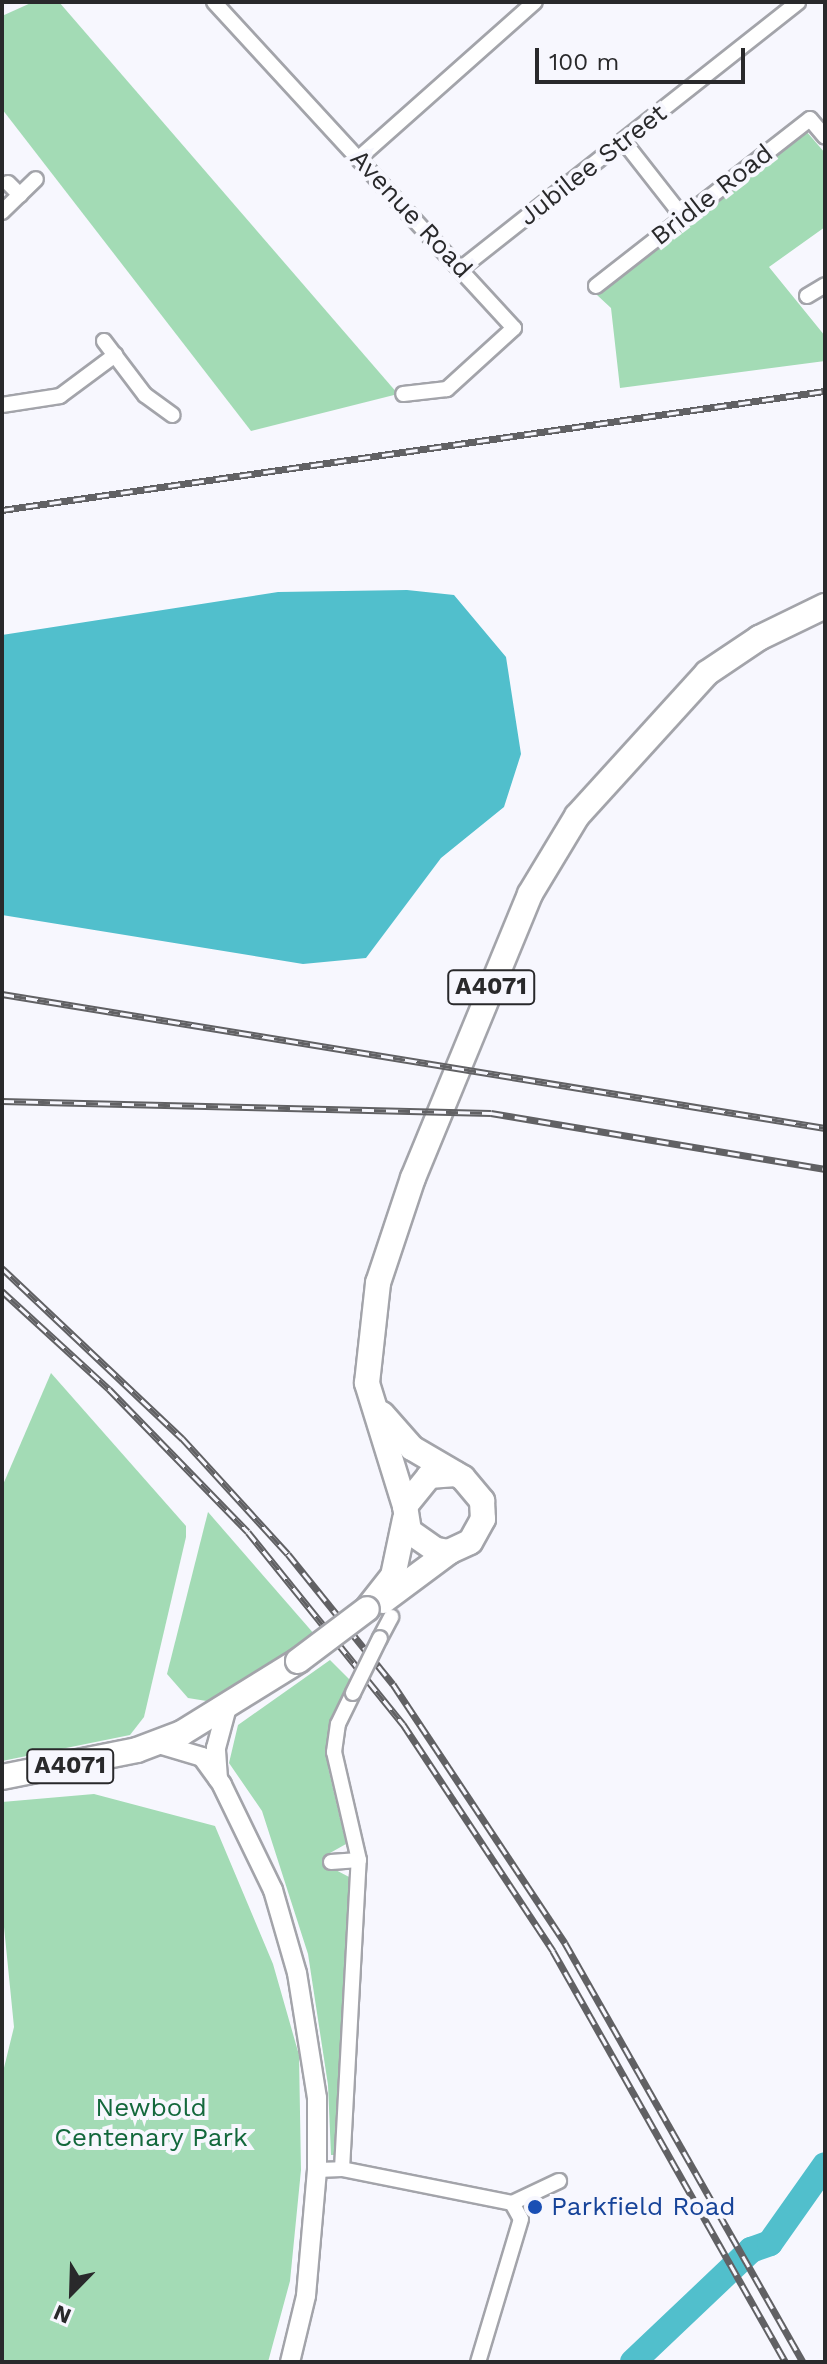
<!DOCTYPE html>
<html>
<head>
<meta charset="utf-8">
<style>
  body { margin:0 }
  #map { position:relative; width:827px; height:2364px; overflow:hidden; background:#f7f7fe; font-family:"Work Sans",sans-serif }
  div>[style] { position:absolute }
  .green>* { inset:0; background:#a3dbb5 }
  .water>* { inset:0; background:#51bfcc }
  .river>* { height:26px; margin:-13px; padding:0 13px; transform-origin:13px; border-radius:13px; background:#51bfcc }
  .roads { filter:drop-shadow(2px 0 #a3a4aa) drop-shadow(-2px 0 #a3a4aa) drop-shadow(0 2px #a3a4aa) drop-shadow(0 -2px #a3a4aa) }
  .minor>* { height:14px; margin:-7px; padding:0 7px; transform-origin:7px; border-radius:7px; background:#fff }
  .tertiary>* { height:18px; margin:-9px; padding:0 9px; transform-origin:9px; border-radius:9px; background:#fff }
  .trunk>* { height:24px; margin:-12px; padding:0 12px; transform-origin:12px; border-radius:12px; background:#fff }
  .rail>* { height:7px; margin-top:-3.5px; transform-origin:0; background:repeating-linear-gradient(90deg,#f7f7fe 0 12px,#616164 0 24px); box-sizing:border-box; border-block:2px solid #616164 }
  .bridges { filter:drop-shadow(2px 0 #a3a4aa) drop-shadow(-2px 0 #a3a4aa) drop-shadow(0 2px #a3a4aa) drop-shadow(0 -2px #a3a4aa) }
  .minor-bridge>* { height:14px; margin:-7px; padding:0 7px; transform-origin:7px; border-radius:7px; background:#fff }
  .trunk-bridge>* { height:24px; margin:-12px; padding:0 12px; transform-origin:12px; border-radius:12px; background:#fff }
  .dots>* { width:22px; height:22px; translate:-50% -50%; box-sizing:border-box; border:4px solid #f7f7fe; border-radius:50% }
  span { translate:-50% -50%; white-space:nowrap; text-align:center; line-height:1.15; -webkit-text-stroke:8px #f7f7fe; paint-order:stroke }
  .shield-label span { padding:2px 6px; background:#f7f7fe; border:2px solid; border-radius:6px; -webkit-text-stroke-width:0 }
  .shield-label { font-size:24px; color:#29292b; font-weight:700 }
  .street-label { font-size:26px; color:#29292b }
  .park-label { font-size:26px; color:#13683c }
  .transit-label { font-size:26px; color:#164399 }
  .left { translate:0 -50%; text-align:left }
  .frame { position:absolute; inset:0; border:4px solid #29292b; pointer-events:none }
  .north { position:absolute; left:32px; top:2252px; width:80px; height:80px; -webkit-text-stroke:6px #f7f7fe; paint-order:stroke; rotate:203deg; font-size:22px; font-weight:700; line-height:32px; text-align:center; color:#29292b }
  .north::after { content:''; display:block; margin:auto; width:28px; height:36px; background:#29292b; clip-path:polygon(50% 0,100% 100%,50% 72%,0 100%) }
  .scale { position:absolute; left:535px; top:48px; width:210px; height:36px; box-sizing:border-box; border:4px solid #29292b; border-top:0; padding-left:10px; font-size:24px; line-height:28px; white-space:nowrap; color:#29292b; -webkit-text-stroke:6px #f7f7fe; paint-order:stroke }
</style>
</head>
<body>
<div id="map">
  <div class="green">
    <div style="clip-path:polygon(33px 2px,59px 2px,398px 394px,251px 431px,2px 109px,2px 16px)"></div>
    <div style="clip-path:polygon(806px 131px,825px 153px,825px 227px,769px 267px,825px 336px,825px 361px,620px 388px,611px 308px,597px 295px)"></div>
    <div style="clip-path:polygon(51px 1373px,186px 1526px,186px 1537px,144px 1717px,130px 1735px,2px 1761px,2px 1487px)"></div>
    <div style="clip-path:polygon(208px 1512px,315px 1635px,219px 1703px,188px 1698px,167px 1674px)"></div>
    <div style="clip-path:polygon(330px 1660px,350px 1680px,331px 1726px,328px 1767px,346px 1844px,330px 1853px,330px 1867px,351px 1878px,337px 2155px,331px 2155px,328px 2085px,308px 1954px,262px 1811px,229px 1763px,238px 1725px)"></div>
    <div style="clip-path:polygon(94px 1794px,215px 1826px,273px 1964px,299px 2055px,301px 2170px,290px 2281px,268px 2362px,2px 2362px,2px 2076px,14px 2027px,2px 1907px,2px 1802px)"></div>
  </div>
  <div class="water">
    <div style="clip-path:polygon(407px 590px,454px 595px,506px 657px,521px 754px,504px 807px,441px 858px,366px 958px,303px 964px,2px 915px,2px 635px,278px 592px)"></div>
  </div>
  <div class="river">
    <div style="left:633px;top:2362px;width:163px;rotate:-43.5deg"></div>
    <div style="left:751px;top:2250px;width:20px;rotate:-20deg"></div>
    <div style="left:770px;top:2243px;width:95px;rotate:-54.8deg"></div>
  </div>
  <div class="roads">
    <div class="minor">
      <div style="left:214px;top:2px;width:443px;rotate:47.4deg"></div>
      <div style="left:514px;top:328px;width:91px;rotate:137.7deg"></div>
      <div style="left:447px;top:389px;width:44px;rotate:173.5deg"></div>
      <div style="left:625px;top:143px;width:94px;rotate:51.9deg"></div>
      <div style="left:359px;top:158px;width:235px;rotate:-41.6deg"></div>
      <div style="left:8px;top:183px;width:17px;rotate:45deg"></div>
      <div style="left:2px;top:212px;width:47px;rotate:-44.1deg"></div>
      <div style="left:463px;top:267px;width:427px;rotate:-38.3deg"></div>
      <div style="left:596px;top:286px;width:271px;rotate:-38deg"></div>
      <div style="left:810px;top:119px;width:23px;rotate:50deg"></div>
      <div style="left:807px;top:296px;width:21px;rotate:-31deg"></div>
      <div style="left:104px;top:341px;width:68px;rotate:52.8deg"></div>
      <div style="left:145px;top:395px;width:34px;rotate:36deg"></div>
      <div style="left:2px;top:405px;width:59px;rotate:-8.8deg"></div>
      <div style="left:60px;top:396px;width:69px;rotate:-36.7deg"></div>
      <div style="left:380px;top:1638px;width:24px;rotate:-62deg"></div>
      <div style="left:331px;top:1862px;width:28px;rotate:-4deg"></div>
      <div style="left:342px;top:2169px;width:309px;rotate:-86.9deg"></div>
      <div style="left:359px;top:1860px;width:111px;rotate:-103deg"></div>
      <div style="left:334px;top:1752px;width:28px;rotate:-82deg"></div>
      <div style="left:338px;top:1724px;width:34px;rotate:-64deg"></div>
      <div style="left:317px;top:2170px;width:25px;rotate:-2deg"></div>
      <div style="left:342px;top:2169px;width:173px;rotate:11.3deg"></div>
      <div style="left:512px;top:2203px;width:18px;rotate:61deg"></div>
      <div style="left:521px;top:2219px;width:149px;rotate:106.7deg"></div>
      <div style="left:512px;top:2203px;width:52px;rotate:-25.1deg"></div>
    </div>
    <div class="tertiary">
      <div style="left:155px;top:1743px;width:49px;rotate:16.6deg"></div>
      <div style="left:202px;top:1757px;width:34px;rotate:54deg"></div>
      <div style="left:222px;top:1785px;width:117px;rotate:64.1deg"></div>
      <div style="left:273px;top:1890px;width:86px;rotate:73.9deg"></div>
      <div style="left:297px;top:1973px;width:127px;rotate:80.9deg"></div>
      <div style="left:317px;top:2098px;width:72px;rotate:90deg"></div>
      <div style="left:317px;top:2170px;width:126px;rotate:95deg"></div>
      <div style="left:306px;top:2296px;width:68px;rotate:103.6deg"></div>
      <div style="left:218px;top:1779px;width:31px;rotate:-94deg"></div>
      <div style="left:216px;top:1748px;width:39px;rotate:-75deg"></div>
    </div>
    <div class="trunk">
      <div style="left:382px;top:1414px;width:45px;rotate:48.6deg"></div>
      <div style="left:412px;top:1448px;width:59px;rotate:30.5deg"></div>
      <div style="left:463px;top:1478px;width:30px;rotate:50deg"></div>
      <div style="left:482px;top:1501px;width:18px;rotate:87deg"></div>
      <div style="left:483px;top:1519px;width:26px;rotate:119deg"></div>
      <div style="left:470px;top:1542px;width:23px;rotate:155deg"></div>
      <div style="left:449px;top:1552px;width:13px;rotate:-171deg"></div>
      <div style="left:436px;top:1550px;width:33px;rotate:-145deg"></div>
      <div style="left:409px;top:1531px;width:25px;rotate:-99deg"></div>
      <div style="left:405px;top:1506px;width:38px;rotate:-51deg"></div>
      <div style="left:429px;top:1476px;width:27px;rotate:-4deg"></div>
      <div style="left:405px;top:1506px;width:129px;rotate:-107.2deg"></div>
      <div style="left:367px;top:1383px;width:101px;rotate:-83.7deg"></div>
      <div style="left:378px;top:1283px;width:111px;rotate:-71.6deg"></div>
      <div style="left:413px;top:1178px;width:307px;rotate:-67.6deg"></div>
      <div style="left:530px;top:894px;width:91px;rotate:-58.9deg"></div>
      <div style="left:577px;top:816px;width:193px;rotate:-47.7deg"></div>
      <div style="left:707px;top:673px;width:63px;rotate:-33.9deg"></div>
      <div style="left:759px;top:638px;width:73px;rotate:-25.9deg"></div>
      <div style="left:383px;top:1601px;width:82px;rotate:-36.6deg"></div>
      <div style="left:367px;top:1609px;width:42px;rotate:-51.8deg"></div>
      <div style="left:393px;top:1576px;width:58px;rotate:-78.1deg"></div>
      <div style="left:2px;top:1777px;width:138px;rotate:-11.3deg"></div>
      <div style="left:137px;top:1750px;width:48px;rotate:-20.7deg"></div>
      <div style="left:182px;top:1733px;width:137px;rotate:-31.8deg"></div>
    </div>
  </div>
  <div class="rail">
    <div style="left:2px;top:510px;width:832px;rotate:-8.23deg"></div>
    <div style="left:2px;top:994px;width:834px;rotate:9.25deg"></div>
    <div style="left:2px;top:1101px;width:489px;rotate:1.4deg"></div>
    <div style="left:491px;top:1113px;width:339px;rotate:9.5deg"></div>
    <div style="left:2px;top:1268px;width:248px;rotate:43.4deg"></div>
    <div style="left:182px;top:1438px;width:157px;rotate:47.6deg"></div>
    <div style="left:288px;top:1554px;width:167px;rotate:51.1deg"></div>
    <div style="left:393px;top:1684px;width:311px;rotate:56.4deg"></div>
    <div style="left:565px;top:1943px;width:482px;rotate:60.4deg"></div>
    <div style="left:2px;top:1291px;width:145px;rotate:42.5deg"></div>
    <div style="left:109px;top:1389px;width:199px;rotate:45.8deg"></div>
    <div style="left:248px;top:1532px;width:247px;rotate:51.1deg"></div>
    <div style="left:403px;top:1724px;width:272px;rotate:56.5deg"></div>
    <div style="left:553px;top:1951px;width:472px;rotate:60.5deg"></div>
  </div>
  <div class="bridges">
    <div class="minor-bridge">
      <div style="left:353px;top:1693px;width:61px;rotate:-63.9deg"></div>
    </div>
    <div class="trunk-bridge">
      <div style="left:298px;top:1661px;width:86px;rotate:-37deg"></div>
    </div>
  </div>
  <div class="dots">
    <div style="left:535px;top:2207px;background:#1a4fb4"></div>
  </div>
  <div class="shield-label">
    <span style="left:491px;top:987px">A4071</span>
    <span style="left:70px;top:1766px">A4071</span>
  </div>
  <div class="street-label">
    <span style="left:593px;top:165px;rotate:-38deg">Jubilee Street</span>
    <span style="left:712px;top:195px;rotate:-38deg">Bridle Road</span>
    <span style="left:411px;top:214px;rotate:47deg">Avenue Road</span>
  </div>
  <div class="park-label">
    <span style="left:151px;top:2123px">Newbold<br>Centenary Park</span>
  </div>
  <div class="transit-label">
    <span class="left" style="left:551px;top:2207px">Parkfield Road</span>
  </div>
  <div class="frame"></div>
  <div class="north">N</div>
  <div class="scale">100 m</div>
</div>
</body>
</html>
